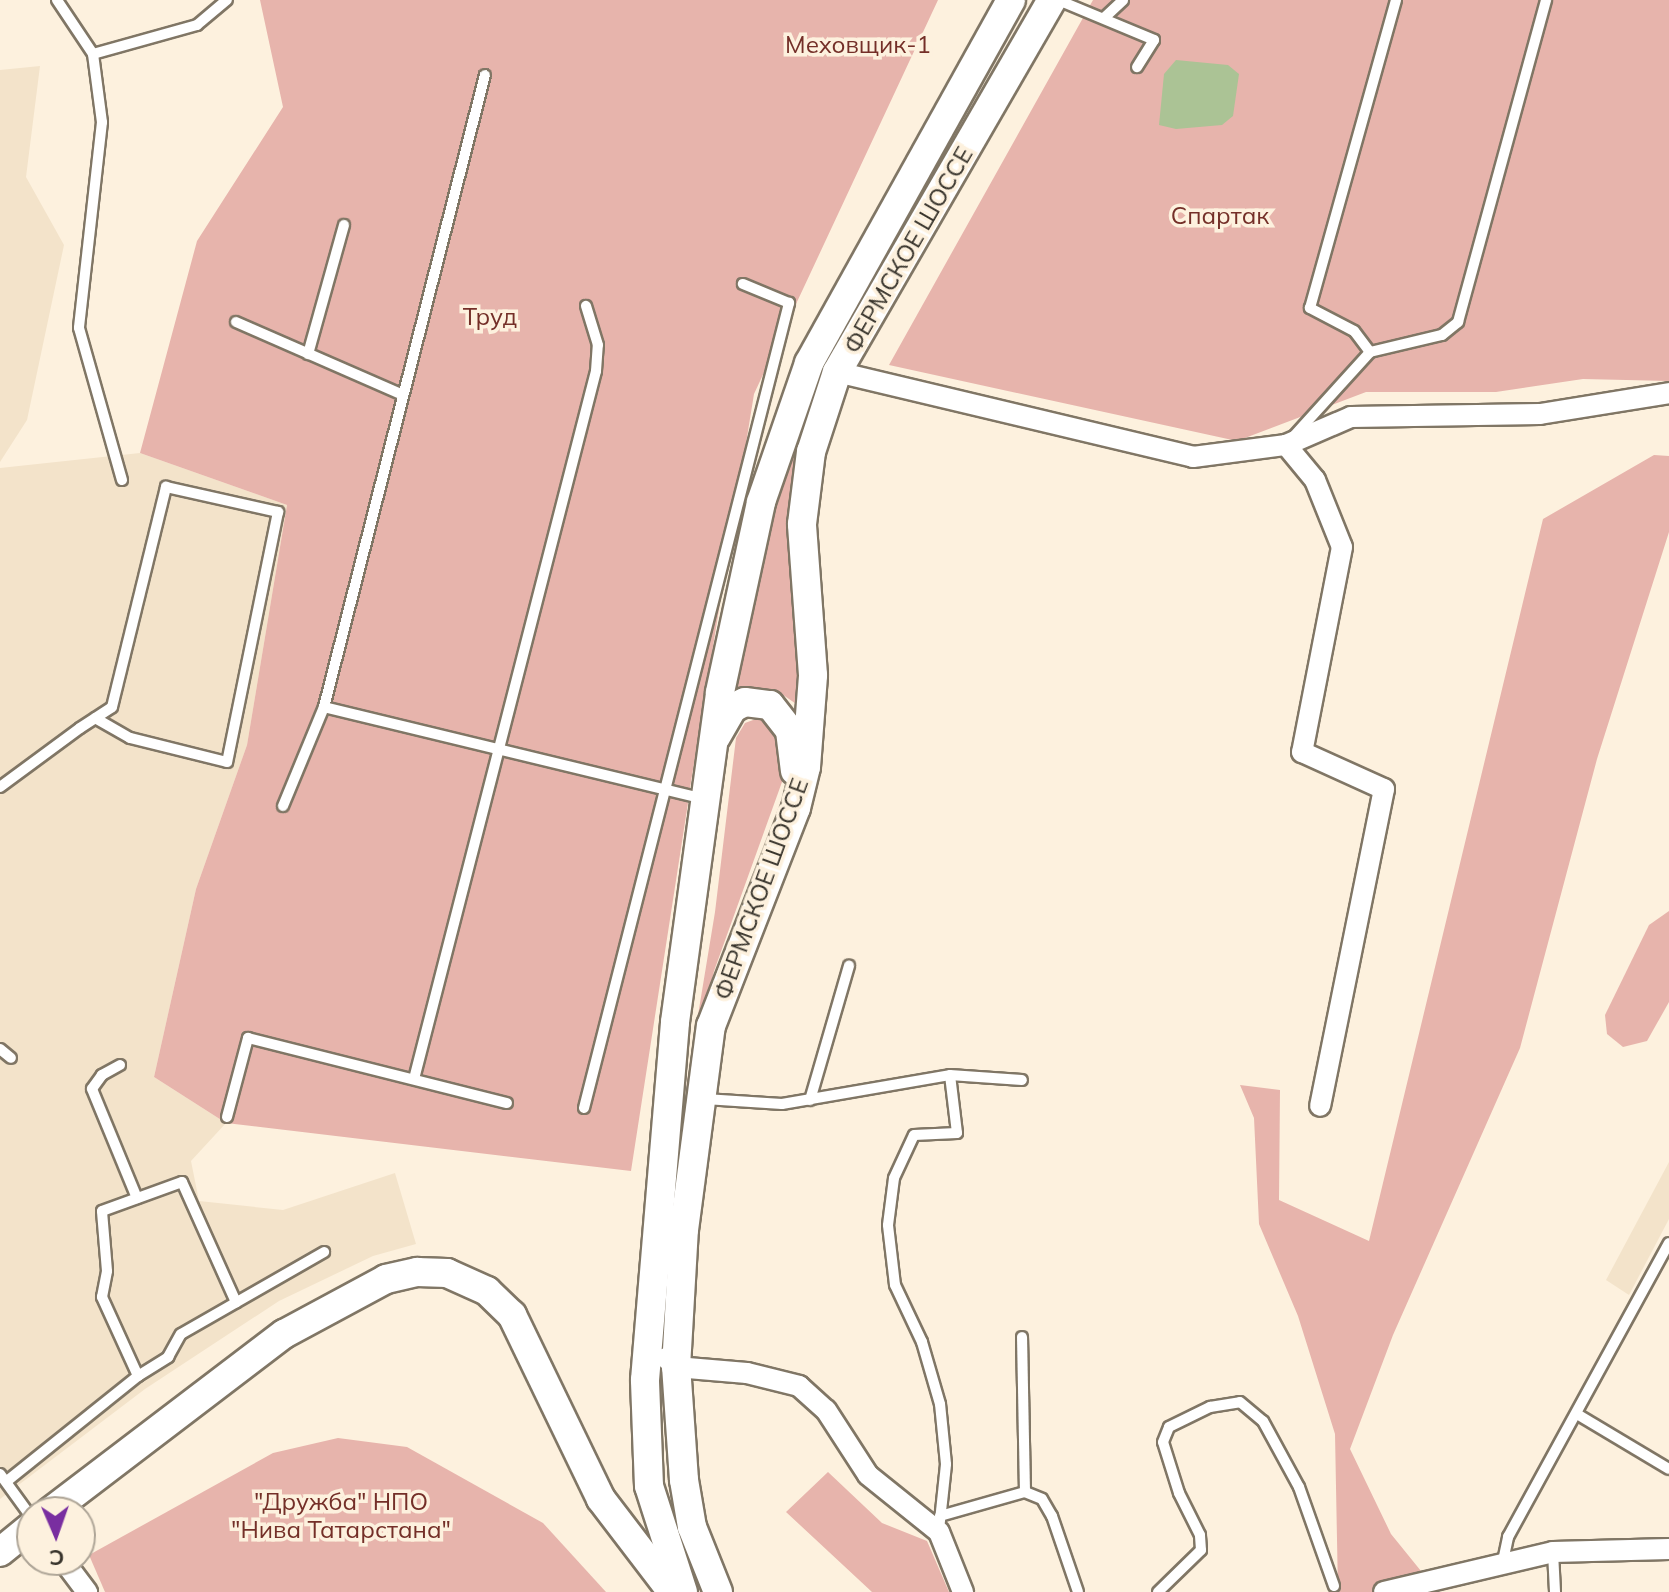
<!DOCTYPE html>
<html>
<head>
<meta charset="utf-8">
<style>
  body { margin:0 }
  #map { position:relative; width:1669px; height:1592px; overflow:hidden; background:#fdf1de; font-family:Mulish,sans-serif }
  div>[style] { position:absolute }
  .built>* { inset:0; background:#f3e3ca }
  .green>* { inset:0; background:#e7b4ac }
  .water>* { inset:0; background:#abc395 }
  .roads { filter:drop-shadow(2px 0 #807665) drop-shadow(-2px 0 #807665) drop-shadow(0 2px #807665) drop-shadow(0 -2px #807665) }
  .lane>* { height:10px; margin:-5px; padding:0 5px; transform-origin:5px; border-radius:5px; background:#fff }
  .street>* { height:20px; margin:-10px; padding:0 10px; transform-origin:10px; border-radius:10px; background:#fff }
  .secondary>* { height:28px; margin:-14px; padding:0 14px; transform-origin:14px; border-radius:14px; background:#fff }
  span { translate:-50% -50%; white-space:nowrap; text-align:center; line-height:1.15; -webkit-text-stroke:7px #fdf1de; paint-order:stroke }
  .park-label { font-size:24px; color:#742f28 }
  .street-label { font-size:24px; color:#38342c }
  .north { position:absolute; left:16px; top:1496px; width:80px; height:80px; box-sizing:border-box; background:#fdf1de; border:2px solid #aea597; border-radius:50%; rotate:178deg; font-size:22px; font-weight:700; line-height:32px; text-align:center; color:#38342c }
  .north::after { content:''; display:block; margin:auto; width:28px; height:36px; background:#792ea0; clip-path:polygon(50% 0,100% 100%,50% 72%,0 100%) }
</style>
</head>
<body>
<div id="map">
  <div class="built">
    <div style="clip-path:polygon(40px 66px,26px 177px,64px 245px,27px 420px,0 462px,0 70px)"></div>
    <div style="clip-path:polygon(140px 453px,287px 505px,247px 745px,196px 889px,154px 1077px,226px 1123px,191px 1161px,199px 1201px,283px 1210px,395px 1173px,416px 1244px,373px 1256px,279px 1301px,145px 1389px,0 1499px,0 468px)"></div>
    <div style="clip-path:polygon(1669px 1162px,1669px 1219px,1629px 1295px,1606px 1280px)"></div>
  </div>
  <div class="green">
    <div style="clip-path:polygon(260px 0,938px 0,754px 394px,690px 788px,681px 794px,688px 803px,631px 1171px,226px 1123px,154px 1077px,196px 889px,247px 745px,287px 505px,140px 453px,197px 241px,283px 107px)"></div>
    <div style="clip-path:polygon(1093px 0,1669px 0,1669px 381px,1583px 379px,1496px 392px,1366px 392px,1237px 441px,889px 365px)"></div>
    <div style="clip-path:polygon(817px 381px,822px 383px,802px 708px,776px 690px,748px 691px,730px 700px,796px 424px)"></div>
    <div style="clip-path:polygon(1654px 455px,1669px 456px,1669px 532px,1597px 759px,1520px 1048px,1393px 1335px,1350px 1449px,1391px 1534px,1438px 1592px,1338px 1592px,1335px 1434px,1298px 1316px,1259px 1224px,1254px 1118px,1240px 1085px,1280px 1090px,1279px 1200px,1369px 1241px,1543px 519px)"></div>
    <div style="clip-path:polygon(764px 716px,787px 751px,782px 782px,714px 971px,686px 1088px,715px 912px,736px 738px,745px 723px)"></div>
    <div style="clip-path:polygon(1669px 911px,1669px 1002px,1647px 1041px,1623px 1047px,1607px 1034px,1605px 1015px,1649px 925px)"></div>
    <div style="clip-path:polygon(338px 1438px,407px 1447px,543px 1523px,606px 1592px,105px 1592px,89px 1555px,273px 1453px)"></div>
    <div style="clip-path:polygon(828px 1472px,882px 1523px,927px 1541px,949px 1592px,872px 1592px,786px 1512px)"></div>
  </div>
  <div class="water">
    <div style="clip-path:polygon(1176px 60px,1228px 65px,1239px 74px,1233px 116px,1222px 125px,1176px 129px,1159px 125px,1164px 74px)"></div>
  </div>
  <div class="roads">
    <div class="lane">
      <div style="left:57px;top:0;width:65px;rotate:56.3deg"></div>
      <div style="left:93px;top:54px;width:108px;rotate:-15.6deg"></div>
      <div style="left:197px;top:25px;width:39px;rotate:-40deg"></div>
      <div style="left:1058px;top:0;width:104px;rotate:22.6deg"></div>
      <div style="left:1154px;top:40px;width:32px;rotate:122deg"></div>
      <div style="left:1104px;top:18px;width:26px;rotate:-43deg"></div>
      <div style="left:93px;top:54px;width:69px;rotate:82.5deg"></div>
      <div style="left:102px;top:122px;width:207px;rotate:96.4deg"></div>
      <div style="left:79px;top:328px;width:158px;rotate:74.2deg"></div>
      <div style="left:236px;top:322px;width:182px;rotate:23.6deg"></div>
      <div style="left:1370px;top:352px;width:26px;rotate:-127deg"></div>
      <div style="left:1354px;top:331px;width:50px;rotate:-152.4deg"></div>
      <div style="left:1310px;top:308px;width:320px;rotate:-74.4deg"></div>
      <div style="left:308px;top:354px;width:134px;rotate:-74.4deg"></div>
      <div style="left:1293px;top:437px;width:115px;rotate:-47.8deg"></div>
      <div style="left:1370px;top:352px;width:74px;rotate:-13.3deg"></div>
      <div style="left:1442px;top:335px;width:21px;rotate:-39deg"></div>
      <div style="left:1458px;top:322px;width:334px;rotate:-74.7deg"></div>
      <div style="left:324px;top:707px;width:390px;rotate:13.6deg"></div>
      <div style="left:0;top:787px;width:99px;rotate:-36.4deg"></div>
      <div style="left:80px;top:728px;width:38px;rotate:-33deg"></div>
      <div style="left:112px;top:707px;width:227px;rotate:-76.2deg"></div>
      <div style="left:166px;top:487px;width:115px;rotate:12.6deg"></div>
      <div style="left:278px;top:512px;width:255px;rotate:101.5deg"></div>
      <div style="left:227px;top:762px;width:100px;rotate:-166.1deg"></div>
      <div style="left:130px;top:738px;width:40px;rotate:-150.3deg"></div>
      <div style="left:283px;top:806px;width:107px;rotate:-67.5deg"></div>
      <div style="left:324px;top:707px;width:652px;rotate:-75.71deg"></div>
      <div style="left:0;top:1049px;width:14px;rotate:39deg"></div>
      <div style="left:120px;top:1065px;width:21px;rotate:151deg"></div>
      <div style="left:102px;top:1075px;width:17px;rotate:126deg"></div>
      <div style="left:92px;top:1089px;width:118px;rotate:67.6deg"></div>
      <div style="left:414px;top:1079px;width:731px;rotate:-75.58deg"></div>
      <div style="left:596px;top:371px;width:26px;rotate:-86deg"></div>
      <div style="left:598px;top:345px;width:41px;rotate:-107.1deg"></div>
      <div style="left:705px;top:1099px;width:77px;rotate:3.7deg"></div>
      <div style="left:782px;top:1104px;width:170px;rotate:-9.8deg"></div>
      <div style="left:950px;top:1075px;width:72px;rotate:4deg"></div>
      <div style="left:810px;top:1100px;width:140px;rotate:-73.8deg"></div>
      <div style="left:584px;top:1108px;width:831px;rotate:-75.71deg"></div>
      <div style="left:789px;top:303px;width:50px;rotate:-157.6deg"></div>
      <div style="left:227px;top:1117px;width:82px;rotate:-75.1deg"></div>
      <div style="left:248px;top:1038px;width:267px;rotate:14.1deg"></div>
      <div style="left:138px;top:1376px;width:36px;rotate:-32deg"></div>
      <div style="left:168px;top:1357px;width:26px;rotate:-61deg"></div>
      <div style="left:181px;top:1334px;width:165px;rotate:-29.8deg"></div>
      <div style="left:1577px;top:1414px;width:107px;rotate:30.9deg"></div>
      <div style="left:0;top:1474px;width:54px;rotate:54deg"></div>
      <div style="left:7px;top:1481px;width:168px;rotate:-38.7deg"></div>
      <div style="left:138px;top:1376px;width:87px;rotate:-114.5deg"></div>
      <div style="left:102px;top:1297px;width:26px;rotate:-79deg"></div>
      <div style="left:107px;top:1271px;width:60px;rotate:-94.8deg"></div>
      <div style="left:102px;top:1211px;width:85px;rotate:-19.9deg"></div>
      <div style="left:182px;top:1182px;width:132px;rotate:65.8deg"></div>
      <div style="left:1025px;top:1492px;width:18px;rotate:22deg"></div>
      <div style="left:1042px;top:1499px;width:20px;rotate:60deg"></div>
      <div style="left:1052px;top:1516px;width:80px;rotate:71.1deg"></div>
      <div style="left:940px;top:1516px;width:88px;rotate:-15.8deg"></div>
      <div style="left:1025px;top:1492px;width:155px;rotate:-91.1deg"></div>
      <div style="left:939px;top:1530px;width:66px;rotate:-83.9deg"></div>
      <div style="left:946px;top:1464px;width:60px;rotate:-95.7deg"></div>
      <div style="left:940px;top:1404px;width:65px;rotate:-106.2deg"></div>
      <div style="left:922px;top:1342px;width:63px;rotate:-115.3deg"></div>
      <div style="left:895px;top:1285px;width:60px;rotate:-96.7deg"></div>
      <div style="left:888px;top:1225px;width:47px;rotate:-82.7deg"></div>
      <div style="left:894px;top:1178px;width:47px;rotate:-65.1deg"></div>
      <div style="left:914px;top:1135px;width:43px;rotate:-2.7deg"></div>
      <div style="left:957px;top:1133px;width:58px;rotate:-96.9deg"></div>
      <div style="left:1553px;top:1552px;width:40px;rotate:87.1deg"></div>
      <div style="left:1503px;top:1561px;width:25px;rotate:-78deg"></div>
      <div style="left:1508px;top:1537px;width:335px;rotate:-61.3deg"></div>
      <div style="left:1158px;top:1592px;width:60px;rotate:-44.3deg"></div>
      <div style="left:1201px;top:1550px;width:15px;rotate:-94deg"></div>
      <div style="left:1200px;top:1535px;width:47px;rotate:-116.6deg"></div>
      <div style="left:1179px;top:1493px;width:53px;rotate:-107.4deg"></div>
      <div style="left:1163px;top:1442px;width:16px;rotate:-68deg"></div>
      <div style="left:1169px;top:1427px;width:46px;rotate:-26deg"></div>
      <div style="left:1210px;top:1407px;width:30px;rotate:-9deg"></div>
      <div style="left:1240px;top:1402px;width:30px;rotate:40deg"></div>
      <div style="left:1263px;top:1421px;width:75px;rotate:61.4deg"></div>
      <div style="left:1299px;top:1487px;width:105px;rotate:70.5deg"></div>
    </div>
    <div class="street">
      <div style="left:837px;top:372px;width:366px;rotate:13.4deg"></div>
      <div style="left:1193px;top:457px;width:94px;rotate:-7.4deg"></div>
      <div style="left:1286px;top:445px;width:71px;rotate:-23.3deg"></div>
      <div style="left:1351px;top:417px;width:189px;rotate:-0.9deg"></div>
      <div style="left:1540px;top:414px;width:131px;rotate:-9.2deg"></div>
      <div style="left:1286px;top:445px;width:45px;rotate:50.4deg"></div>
      <div style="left:1315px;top:480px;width:72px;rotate:68.1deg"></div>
      <div style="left:1342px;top:547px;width:209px;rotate:101deg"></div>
      <div style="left:1302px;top:752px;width:90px;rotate:24.3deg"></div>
      <div style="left:1384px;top:789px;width:323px;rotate:101.4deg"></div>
      <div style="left:666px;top:1358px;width:13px;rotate:42deg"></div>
      <div style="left:676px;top:1367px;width:71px;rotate:4.8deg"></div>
      <div style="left:747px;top:1373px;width:54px;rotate:14deg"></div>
      <div style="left:799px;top:1386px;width:36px;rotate:42deg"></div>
      <div style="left:826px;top:1410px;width:77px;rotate:57.1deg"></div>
      <div style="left:868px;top:1475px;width:91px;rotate:38.8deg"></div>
      <div style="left:939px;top:1532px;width:65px;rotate:68.2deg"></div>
      <div style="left:63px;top:1560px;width:40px;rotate:53deg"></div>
      <div style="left:1384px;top:1592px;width:174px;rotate:-13.3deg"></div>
      <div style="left:1553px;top:1552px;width:116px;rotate:-1.5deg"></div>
    </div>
    <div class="secondary">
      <div style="left:716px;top:737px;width:34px;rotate:-60deg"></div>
      <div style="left:733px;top:708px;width:13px;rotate:-27deg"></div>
      <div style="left:745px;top:702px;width:25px;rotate:7deg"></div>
      <div style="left:770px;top:705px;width:33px;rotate:52deg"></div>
      <div style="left:790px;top:731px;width:40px;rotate:82.9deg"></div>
      <div style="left:50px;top:1512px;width:294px;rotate:-37.3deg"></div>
      <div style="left:284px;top:1334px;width:116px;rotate:-28.3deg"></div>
      <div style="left:386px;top:1279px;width:32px;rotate:-13deg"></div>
      <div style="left:417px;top:1272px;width:30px;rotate:2deg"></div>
      <div style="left:447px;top:1273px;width:44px;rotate:24.2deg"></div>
      <div style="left:487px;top:1291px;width:35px;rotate:44deg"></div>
      <div style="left:512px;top:1315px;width:204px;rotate:64.2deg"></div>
      <div style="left:601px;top:1499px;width:117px;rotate:52.6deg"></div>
      <div style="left:0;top:1552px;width:41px;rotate:-39.1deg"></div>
      <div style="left:683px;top:1592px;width:111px;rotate:-107.8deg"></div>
      <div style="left:649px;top:1486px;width:106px;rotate:-92.2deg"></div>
      <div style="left:645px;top:1380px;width:359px;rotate:-85.2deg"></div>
      <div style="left:675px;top:1022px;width:333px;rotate:-82.2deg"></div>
      <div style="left:720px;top:692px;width:194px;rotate:-77.8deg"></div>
      <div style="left:761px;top:502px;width:147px;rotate:-70.9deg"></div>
      <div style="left:809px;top:363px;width:415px;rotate:-60.9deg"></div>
      <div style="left:718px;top:1592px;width:70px;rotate:-111.8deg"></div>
      <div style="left:692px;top:1527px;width:48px;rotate:-99.7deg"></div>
      <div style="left:684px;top:1480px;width:113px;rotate:-94deg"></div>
      <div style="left:676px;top:1367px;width:137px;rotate:-86.7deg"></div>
      <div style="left:684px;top:1230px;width:206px;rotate:-82.5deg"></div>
      <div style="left:711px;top:1026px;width:234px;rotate:-68.7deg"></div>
      <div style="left:796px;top:808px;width:42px;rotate:-76.3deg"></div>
      <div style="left:806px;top:767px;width:92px;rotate:-85.6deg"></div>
      <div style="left:813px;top:675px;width:151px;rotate:-94.2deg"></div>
      <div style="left:802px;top:524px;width:73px;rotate:-82.9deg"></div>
      <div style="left:811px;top:452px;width:84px;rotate:-72deg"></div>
      <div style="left:837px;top:372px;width:430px;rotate:-60deg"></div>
    </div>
  </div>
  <div class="park-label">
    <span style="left:858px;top:45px">Меховщик-1</span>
    <span style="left:1220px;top:216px">Спартак</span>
    <span style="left:490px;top:317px">Труд</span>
    <span style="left:341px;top:1516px">"Дружба" НПО<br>"Нива Татарстана"</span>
  </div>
  <div class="street-label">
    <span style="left:908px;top:250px;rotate:-60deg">ФЕРМСКОЕ ШОССЕ</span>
    <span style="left:761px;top:889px;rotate:-70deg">ФЕРМСКОЕ ШОССЕ</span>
  </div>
  <div class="north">С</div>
</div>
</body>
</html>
